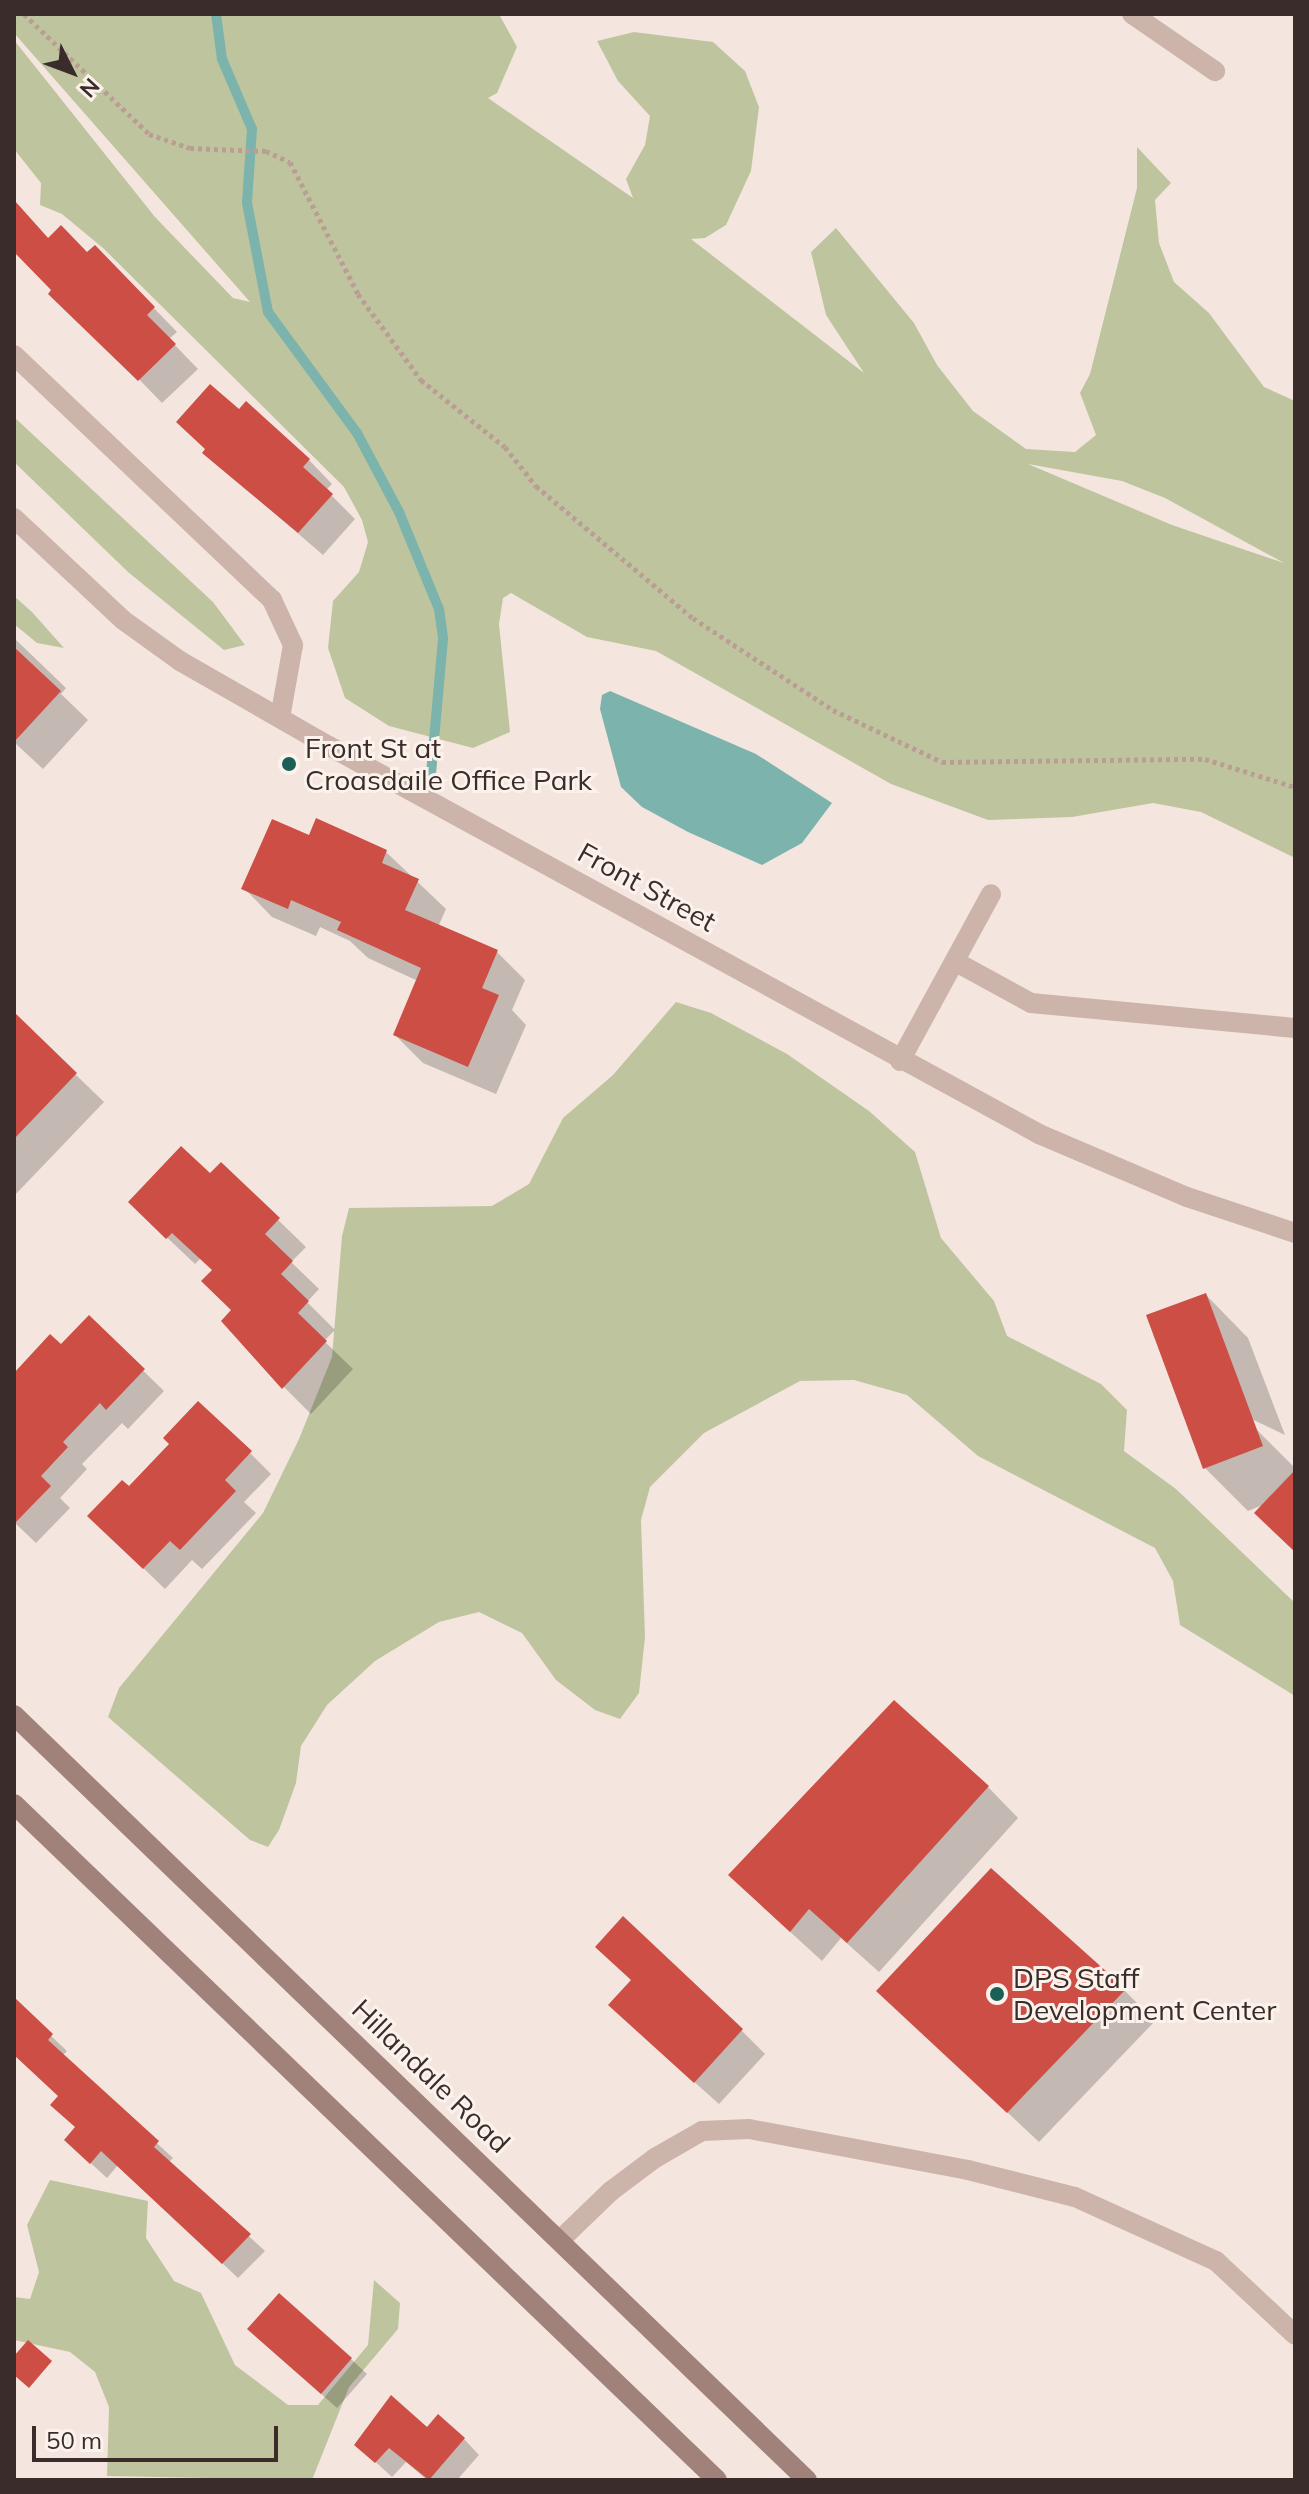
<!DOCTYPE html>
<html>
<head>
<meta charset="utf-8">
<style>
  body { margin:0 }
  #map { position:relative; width:1309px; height:2494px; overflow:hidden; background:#f4e6df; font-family:Mulish,sans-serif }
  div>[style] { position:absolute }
  .green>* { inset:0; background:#bec59e }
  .water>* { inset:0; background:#7cb3ac }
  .shadow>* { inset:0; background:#0003 }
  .stream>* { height:10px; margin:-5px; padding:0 5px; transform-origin:5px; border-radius:5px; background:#7cb3ac }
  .building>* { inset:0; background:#cc4e45 }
  .path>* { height:5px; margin-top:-2.5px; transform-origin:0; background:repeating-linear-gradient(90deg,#ba9d94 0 4px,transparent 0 8px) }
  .service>* { height:20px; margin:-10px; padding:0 10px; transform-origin:10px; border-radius:10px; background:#cdb4aa }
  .minor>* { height:20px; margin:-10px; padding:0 10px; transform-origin:10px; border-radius:10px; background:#cdb4aa }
  .secondary>* { height:20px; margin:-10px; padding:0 10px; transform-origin:10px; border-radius:10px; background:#a1827b }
  .dots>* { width:22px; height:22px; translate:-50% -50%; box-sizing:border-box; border:4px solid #fbf2ec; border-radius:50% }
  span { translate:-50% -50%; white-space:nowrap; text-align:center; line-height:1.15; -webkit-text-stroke:6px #fbf2ec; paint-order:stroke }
  .poi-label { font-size:28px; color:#3a2c2a }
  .left { translate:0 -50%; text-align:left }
  .street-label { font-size:28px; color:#3a2c2a }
  .frame { position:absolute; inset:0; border:16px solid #3a2c2a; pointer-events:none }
  .north { position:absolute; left:32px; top:32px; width:80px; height:80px; -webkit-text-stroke:6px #fbf2ec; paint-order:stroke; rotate:132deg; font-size:22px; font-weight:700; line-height:32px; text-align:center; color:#3a2c2a }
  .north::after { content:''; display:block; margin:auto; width:28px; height:36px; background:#3a2c2a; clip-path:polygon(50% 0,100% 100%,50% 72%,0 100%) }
  .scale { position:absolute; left:32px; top:2426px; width:246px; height:36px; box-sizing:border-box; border:4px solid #3a2c2a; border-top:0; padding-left:10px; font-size:24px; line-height:28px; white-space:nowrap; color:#3a2c2a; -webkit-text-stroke:6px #fbf2ec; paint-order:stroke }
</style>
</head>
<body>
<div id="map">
  <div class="green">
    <div style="clip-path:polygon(evenodd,14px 14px,499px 14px,517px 47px,497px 93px,488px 98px,633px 198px,626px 179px,645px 145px,650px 116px,618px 81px,597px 41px,634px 32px,713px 42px,745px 71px,759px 107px,751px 171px,726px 225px,705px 238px,691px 239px,864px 373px,826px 315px,811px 252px,836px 228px,914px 323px,937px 365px,973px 411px,1026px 449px,1075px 452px,1096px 435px,1080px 393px,1090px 374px,1137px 188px,1137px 147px,1171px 183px,1155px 200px,1159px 243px,1174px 282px,1209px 313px,1264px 387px,1295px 401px,1295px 858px,1201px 812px,1153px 803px,1072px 817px,988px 820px,891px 784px,656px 651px,587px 637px,511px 593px,503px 598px,499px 624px,510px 732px,473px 748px,389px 726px,345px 698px,328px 648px,333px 601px,359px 572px,368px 542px,362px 520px,344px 487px,103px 248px,62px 214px,40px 205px,41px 183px,14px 149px,14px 40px,155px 217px,233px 298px,250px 302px,14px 33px,14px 14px,1028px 464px,1122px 481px,1165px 498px,1284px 563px,1172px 525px,1028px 464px)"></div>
    <div style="clip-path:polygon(14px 417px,213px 602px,245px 645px,224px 650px,128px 572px,14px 462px)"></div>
    <div style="clip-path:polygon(14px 596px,32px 612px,64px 648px,37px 643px,14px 624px)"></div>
    <div style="clip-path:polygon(676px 1002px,711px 1013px,787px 1054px,869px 1111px,915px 1152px,941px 1238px,994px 1301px,1007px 1336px,1101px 1384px,1127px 1410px,1124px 1451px,1176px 1489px,1295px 1603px,1295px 1696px,1180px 1625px,1173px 1581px,1155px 1548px,978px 1456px,907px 1395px,854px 1380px,800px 1381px,704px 1433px,650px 1487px,641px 1520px,645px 1637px,639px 1693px,620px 1719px,595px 1710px,556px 1680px,522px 1633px,479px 1612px,439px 1622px,375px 1661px,327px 1705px,301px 1746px,296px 1783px,279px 1830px,268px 1847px,250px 1840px,108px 1717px,119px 1688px,263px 1513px,299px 1439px,332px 1357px,342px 1236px,349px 1208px,492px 1206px,529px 1184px,563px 1118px,613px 1075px)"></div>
    <div style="clip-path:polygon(50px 2180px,148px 2201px,146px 2238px,174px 2281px,201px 2293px,235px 2365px,288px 2405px,318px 2405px,368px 2345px,374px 2280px,400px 2303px,398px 2329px,349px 2387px,312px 2480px,107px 2476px,109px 2407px,95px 2372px,70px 2352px,14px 2340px,14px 2297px,30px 2299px,39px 2272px,27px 2225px)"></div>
  </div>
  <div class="water">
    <div style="clip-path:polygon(610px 691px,756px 754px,832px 803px,802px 843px,762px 865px,688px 832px,642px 807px,621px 787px,600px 709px,602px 695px)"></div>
  </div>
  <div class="shadow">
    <div style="clip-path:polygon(14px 200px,49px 239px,118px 271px,177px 332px,169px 339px,198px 369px,162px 403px,14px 250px)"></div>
    <div style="clip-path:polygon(239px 412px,309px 460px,332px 484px,326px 490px,355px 519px,323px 555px,205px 453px)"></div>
    <div style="clip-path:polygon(14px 638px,66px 688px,61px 694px,88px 720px,43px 769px,14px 742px)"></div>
    <div style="clip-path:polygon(310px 838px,386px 852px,446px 909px,438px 927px,497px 952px,525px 980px,512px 1010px,526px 1025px,496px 1094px,423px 1063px,395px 1035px,418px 981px,368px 958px,350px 941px,320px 927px,316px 936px,272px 917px,244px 888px)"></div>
    <div style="clip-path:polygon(14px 1015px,104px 1102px,14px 1196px)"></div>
    <div style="clip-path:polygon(221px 1165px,306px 1247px,291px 1262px,319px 1289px,307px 1302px,335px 1330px,324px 1341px,353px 1369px,311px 1414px,284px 1387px,214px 1271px,201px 1258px,195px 1264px,158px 1229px)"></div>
    <div style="clip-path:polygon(1206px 1295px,1248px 1338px,1285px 1435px,1241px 1414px,1295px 1468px,1295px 1551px,1265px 1504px,1248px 1511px,1205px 1468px)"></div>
    <div style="clip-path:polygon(89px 1318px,164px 1391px,128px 1429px,122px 1423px,82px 1464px,87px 1469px,60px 1498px,70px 1508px,36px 1543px,14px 1522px,14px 1376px,61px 1347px)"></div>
    <div style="clip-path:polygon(250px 1453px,271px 1474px,244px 1502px,256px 1513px,202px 1569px,192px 1560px,165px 1589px,111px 1537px,129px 1489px)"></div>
    <div style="clip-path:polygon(988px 1787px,1018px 1818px,879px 1972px,841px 1938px,822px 1961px,761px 1905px)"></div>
    <div style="clip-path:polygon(1124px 1990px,1155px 2021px,1039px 2142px,910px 2021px)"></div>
    <div style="clip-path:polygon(14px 2001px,67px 2051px,62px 2056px,173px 2158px,168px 2163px,265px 2251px,238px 2278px,118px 2165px,107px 2178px,82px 2155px,77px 2128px,60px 2096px,14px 2053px)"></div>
    <div style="clip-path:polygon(634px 2028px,741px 2030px,765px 2054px,719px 2104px)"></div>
    <div style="clip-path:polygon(266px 2345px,351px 2359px,367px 2374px,337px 2408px)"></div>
    <div style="clip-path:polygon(427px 2429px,464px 2439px,479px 2455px,457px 2480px,427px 2480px,406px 2462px,392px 2477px,357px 2445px)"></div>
  </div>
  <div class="stream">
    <div style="left:216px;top:14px;width:45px;rotate:82.4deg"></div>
    <div style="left:222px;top:59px;width:76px;rotate:66.8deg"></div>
    <div style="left:252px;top:129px;width:74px;rotate:93.9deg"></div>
    <div style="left:247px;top:203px;width:111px;rotate:79.1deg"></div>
    <div style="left:268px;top:312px;width:150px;rotate:53.7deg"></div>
    <div style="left:357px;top:433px;width:89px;rotate:62deg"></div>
    <div style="left:399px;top:512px;width:105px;rotate:67.6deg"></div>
    <div style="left:439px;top:609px;width:30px;rotate:82deg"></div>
    <div style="left:443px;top:639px;width:136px;rotate:95.1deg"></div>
  </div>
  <div class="building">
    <div style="clip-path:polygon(14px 200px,48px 238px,61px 225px,87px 252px,95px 245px,155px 307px,147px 315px,176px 344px,138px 381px,48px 294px,51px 290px,14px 252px)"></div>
    <div style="clip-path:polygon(210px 384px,239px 409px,246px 401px,310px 459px,303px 467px,333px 494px,298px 533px,202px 453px,205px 449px,176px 422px)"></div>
    <div style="clip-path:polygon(14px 647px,61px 691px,14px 742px)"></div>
    <div style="clip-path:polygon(316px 818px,387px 850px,382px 863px,419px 879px,405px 910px,498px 950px,482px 988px,499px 995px,468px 1067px,393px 1035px,421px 968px,337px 930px,341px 922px,291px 900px,288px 909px,241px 889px,272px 819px,309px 835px)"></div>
    <div style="clip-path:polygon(14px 1012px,77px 1073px,14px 1139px)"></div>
    <div style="clip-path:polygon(181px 1146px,210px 1173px,221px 1162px,280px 1218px,265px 1234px,293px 1261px,281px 1274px,309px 1301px,298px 1313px,327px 1341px,282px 1389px,221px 1321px,231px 1310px,201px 1281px,212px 1270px,172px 1233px,166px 1239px,128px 1202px)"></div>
    <div style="clip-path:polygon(1206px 1293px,1263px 1446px,1203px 1469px,1146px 1315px)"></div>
    <div style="clip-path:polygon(89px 1315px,145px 1369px,106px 1410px,100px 1403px,63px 1442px,68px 1447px,41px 1476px,51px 1486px,14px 1524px,14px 1373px,50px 1334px,61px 1344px)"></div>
    <div style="clip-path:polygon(198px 1401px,252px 1451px,225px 1480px,236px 1491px,180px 1550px,170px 1541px,143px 1569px,87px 1516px,122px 1480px,129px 1486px,169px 1444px,163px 1438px)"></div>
    <div style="clip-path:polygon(1295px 1470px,1295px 1552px,1254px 1513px)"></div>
    <div style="clip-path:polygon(894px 1700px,989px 1786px,847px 1943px,809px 1909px,790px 1932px,728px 1875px)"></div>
    <div style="clip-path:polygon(991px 1868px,1126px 1989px,1007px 2113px,876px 1991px)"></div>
    <div style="clip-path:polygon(623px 1916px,743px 2029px,694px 2083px,608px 2005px,631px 1980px,595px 1947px)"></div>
    <div style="clip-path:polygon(14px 1997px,53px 2034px,48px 2040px,159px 2141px,154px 2147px,251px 2234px,222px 2264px,101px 2151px,90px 2164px,64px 2140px,75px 2127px,50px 2105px,58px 2096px,14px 2055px)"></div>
    <div style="clip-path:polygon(279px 2293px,352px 2358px,321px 2394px,247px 2329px)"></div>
    <div style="clip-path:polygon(28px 2340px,52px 2361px,29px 2388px,14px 2375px,14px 2356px)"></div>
    <div style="clip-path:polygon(391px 2395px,427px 2427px,438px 2414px,465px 2438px,429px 2480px,389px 2448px,375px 2463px,354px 2445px)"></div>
  </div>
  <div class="path">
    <div style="left:24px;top:14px;width:173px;rotate:43.8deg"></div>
    <div style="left:149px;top:134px;width:43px;rotate:18.9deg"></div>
    <div style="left:190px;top:148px;width:76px;rotate:2.3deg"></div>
    <div style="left:266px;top:151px;width:26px;rotate:25deg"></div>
    <div style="left:290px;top:162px;width:148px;rotate:62.7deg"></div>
    <div style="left:358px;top:294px;width:107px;rotate:53.8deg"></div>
    <div style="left:421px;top:380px;width:107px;rotate:38.6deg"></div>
    <div style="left:505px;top:447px;width:50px;rotate:51.5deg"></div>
    <div style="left:536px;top:486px;width:205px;rotate:40.1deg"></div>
    <div style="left:693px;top:618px;width:168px;rotate:33.3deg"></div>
    <div style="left:833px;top:710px;width:121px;rotate:25.5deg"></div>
    <div style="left:942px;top:762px;width:263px;rotate:-0.7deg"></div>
    <div style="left:1205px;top:759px;width:94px;rotate:17.3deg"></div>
  </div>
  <div class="service">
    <div style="left:14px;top:355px;width:356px;rotate:43.5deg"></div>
    <div style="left:272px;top:600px;width:50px;rotate:65deg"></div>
    <div style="left:293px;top:645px;width:74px;rotate:100.1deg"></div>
    <div style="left:560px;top:2240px;width:71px;rotate:-43.9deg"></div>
    <div style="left:611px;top:2191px;width:55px;rotate:-36.9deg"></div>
    <div style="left:655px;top:2158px;width:54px;rotate:-29.9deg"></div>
    <div style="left:702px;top:2131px;width:47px;rotate:-2.4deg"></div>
    <div style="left:749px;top:2129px;width:223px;rotate:10.6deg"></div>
    <div style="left:968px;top:2170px;width:110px;rotate:14.2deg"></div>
    <div style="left:1075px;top:2197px;width:155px;rotate:24.4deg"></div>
    <div style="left:1216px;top:2261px;width:108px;rotate:43.1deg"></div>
  </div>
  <div class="minor">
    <div style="left:1132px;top:14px;width:101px;rotate:34.5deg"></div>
    <div style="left:14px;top:518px;width:149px;rotate:43.1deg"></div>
    <div style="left:123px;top:620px;width:70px;rotate:35.7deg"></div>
    <div style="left:180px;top:661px;width:159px;rotate:29.8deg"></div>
    <div style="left:318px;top:740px;width:822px;rotate:28.65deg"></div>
    <div style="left:1039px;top:1134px;width:161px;rotate:23.1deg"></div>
    <div style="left:1187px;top:1197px;width:114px;rotate:18.4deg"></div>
    <div style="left:956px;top:962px;width:85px;rotate:28.7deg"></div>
    <div style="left:1031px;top:1003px;width:265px;rotate:5.4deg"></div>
    <div style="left:900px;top:1061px;width:190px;rotate:-61.4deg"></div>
  </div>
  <div class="secondary">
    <div style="left:14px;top:1715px;width:1102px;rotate:43.97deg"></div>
    <div style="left:14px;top:1804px;width:975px;rotate:43.88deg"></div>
  </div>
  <div class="dots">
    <div style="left:289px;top:764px;background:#1c5f57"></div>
    <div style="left:997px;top:1994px;background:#1c5f57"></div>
  </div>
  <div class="poi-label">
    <span class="left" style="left:305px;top:764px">Front St at<br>Croasdaile Office Park</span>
    <span class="left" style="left:1013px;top:1994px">DPS Staff<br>Development Center</span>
  </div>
  <div class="street-label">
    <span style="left:647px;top:887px;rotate:29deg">Front Street</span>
    <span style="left:431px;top:2076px;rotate:44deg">Hillandale Road</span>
  </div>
  <div class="frame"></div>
  <div class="north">N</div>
  <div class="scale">50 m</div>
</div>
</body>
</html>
